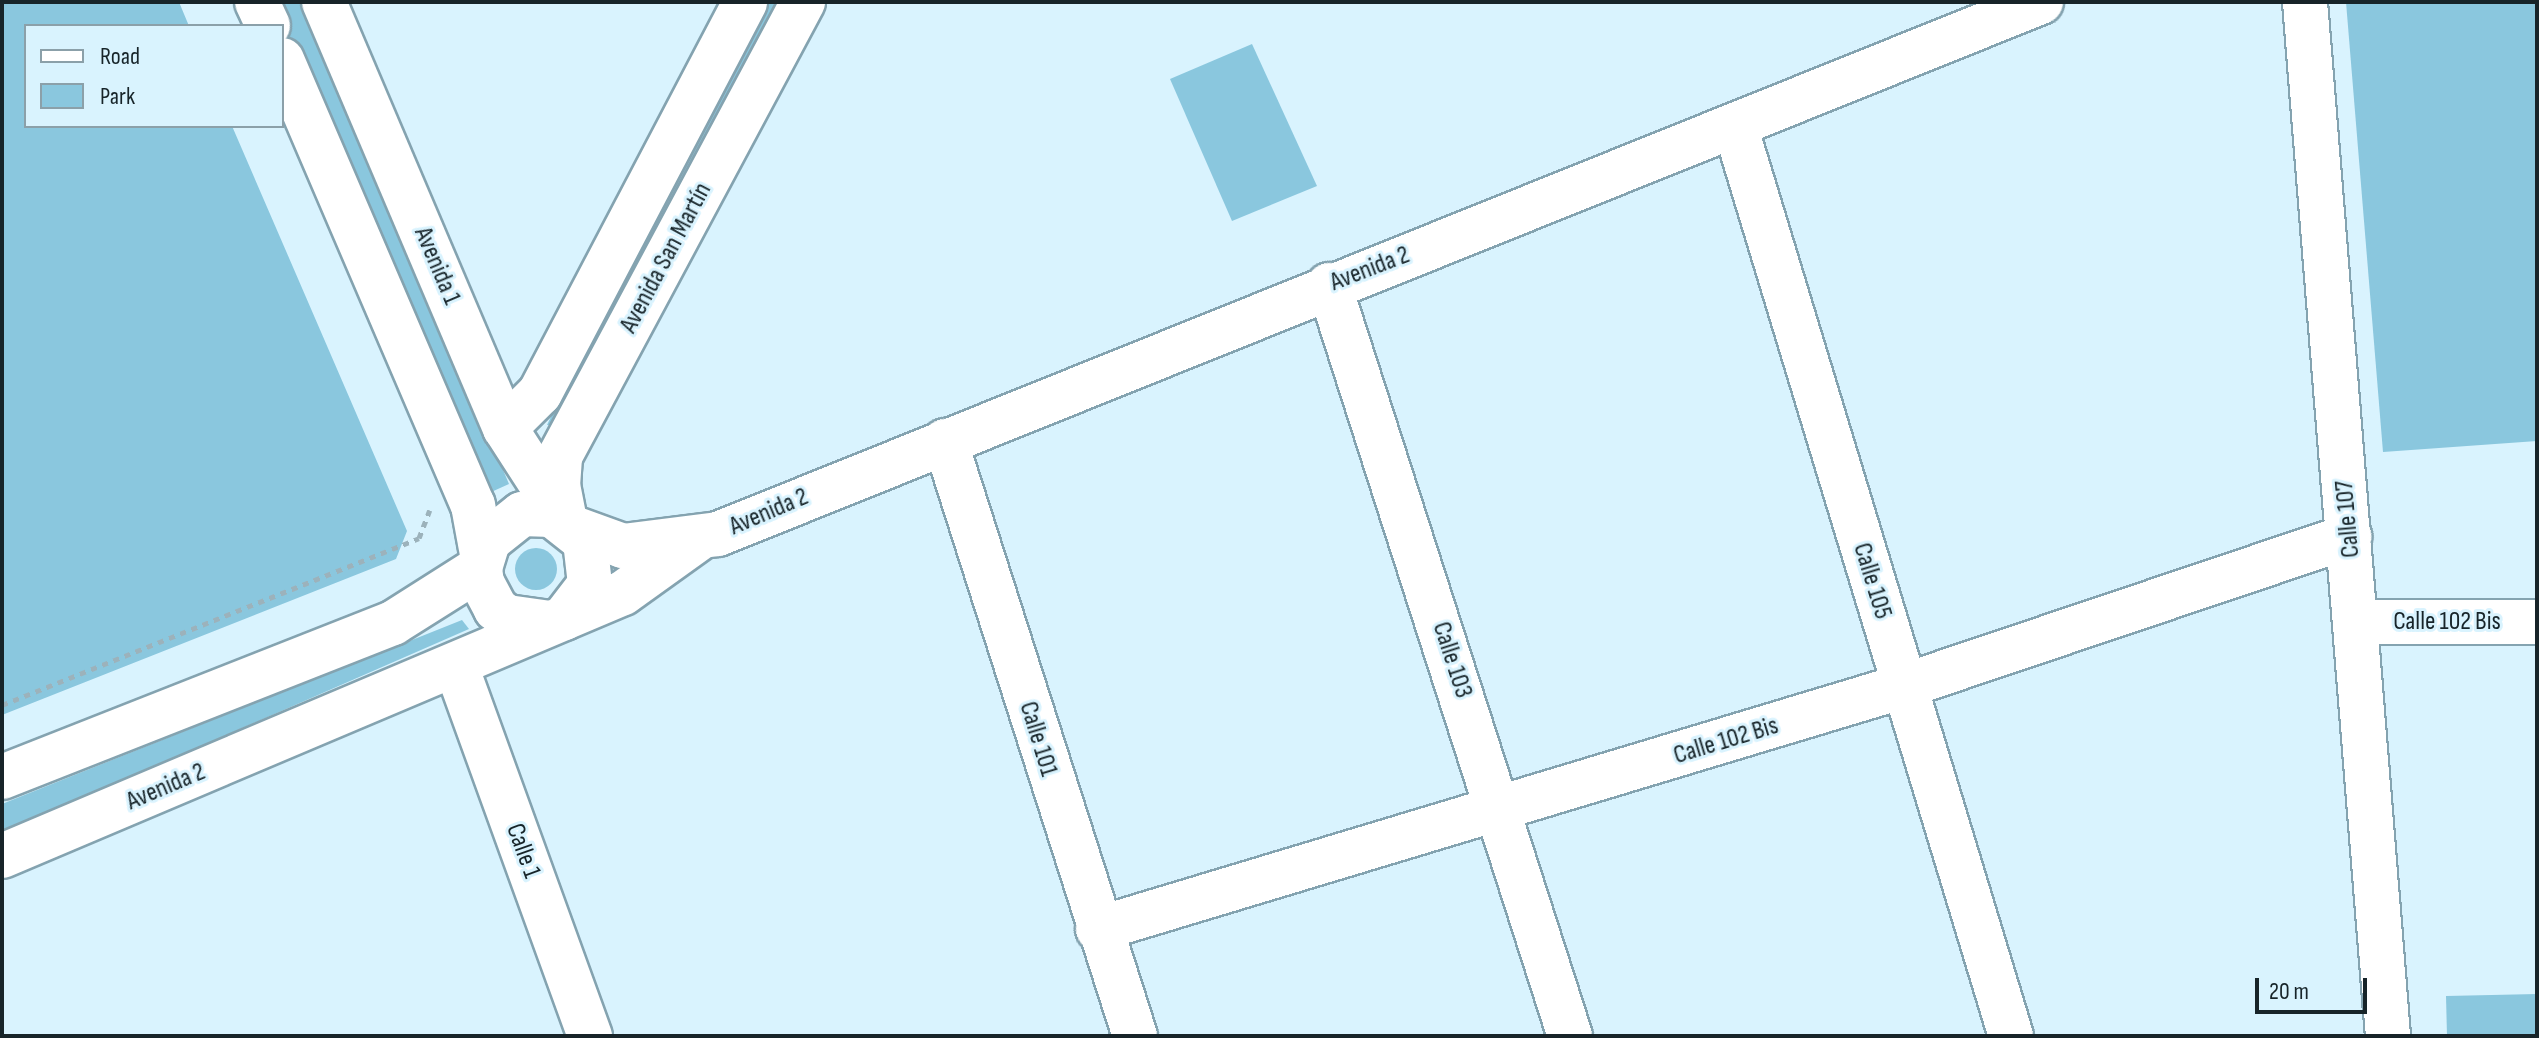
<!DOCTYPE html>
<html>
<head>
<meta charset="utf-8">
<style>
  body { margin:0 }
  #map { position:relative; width:2539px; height:1038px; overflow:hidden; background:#d9f3fe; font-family:"Sofia Sans Condensed",sans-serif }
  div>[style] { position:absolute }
  .green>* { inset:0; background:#8ac7de }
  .round { border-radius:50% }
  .path>* { height:5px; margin-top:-2.5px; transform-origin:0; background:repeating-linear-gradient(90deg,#9cb2bb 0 6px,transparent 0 12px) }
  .roads { filter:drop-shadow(2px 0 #84a3b0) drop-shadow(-2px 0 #84a3b0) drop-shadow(0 2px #84a3b0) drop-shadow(0 -2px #84a3b0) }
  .minor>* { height:44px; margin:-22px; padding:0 22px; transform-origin:22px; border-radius:22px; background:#fff }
  .major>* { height:44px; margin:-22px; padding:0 22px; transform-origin:22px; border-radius:22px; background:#fff }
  span { translate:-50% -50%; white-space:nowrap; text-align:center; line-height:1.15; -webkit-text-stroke:6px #d9f3fe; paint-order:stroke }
  .street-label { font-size:26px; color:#172429 }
  .frame { position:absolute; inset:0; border:4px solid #172429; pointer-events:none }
  .legend { position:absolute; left:24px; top:24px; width:260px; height:104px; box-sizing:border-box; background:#d9f3fe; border:2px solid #8ba0a9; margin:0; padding:10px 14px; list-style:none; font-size:24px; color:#172429 }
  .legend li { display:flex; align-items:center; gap:16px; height:40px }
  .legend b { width:40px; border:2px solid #8ba0a9 }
  .scale { position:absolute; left:2255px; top:978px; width:112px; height:36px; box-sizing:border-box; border:4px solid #172429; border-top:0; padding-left:10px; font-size:24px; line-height:28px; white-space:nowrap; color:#172429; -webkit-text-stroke:6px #d9f3fe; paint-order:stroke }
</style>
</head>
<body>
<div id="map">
  <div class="green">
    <div style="clip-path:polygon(2px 2px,179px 2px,189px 26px,26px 26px,26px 126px,232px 126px,407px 531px,396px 559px,2px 715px)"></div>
    <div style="clip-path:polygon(267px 2px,317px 2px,415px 262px,509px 484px,489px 493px,370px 208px)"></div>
    <div style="clip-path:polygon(755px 2px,776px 2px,559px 426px,547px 425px)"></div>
    <div style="clip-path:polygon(2346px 2px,2537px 2px,2537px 441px,2383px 452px)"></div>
    <div style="clip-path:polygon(1252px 44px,1317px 186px,1232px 221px,1170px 79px)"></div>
    <div class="round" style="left:515px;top:548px;width:42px;height:42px"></div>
    <div style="clip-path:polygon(462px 620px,469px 629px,2px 833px,2px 804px)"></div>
    <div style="clip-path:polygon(2537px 994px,2537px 1036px,2447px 1036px,2446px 996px)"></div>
  </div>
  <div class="path">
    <div style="left:2px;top:705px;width:449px;rotate:-21.8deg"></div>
    <div style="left:419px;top:538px;width:30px;rotate:-69deg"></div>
  </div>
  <div class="roads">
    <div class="minor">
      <div style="left:2305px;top:2px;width:1037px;rotate:85.41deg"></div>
      <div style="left:1735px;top:126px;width:951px;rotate:73.13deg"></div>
      <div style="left:1329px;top:285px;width:789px;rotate:72.21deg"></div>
      <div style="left:505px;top:428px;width:49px;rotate:-45deg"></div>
      <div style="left:540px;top:393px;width:441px;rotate:-62.3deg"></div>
      <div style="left:945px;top:441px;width:625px;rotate:72.29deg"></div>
      <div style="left:565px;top:521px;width:36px;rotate:-101deg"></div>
      <div style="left:558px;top:486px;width:30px;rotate:-86deg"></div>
      <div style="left:560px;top:456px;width:515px;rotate:-61.84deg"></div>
      <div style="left:2357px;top:622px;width:180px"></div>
      <div style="left:456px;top:666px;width:394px;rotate:70.1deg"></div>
      <div style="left:1098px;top:929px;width:842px;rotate:-16.78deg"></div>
      <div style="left:1904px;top:686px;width:470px;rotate:-18.6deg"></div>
    </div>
    <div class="major">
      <div style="left:257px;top:2px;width:26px;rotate:65deg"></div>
      <div style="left:324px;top:2px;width:463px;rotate:67deg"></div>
      <div style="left:505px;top:428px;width:111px;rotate:57.2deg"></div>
      <div style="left:282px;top:60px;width:484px;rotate:66.8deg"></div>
      <div style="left:473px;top:505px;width:50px;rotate:79.6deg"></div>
      <div style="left:576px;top:529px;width:50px;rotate:19.9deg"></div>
      <div style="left:623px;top:546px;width:96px;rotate:-7.2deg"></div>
      <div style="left:718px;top:534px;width:1426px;rotate:-21.91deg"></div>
      <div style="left:550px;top:623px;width:43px;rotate:-172.1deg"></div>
      <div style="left:507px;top:617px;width:14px;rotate:-144deg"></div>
      <div style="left:496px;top:609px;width:30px;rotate:-118deg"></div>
      <div style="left:482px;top:583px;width:15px;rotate:-98deg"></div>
      <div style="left:480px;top:568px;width:28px;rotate:-73deg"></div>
      <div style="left:488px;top:541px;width:43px;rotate:-38.5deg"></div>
      <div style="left:522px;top:514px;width:30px;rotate:2deg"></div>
      <div style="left:552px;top:515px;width:42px;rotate:38.2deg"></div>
      <div style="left:585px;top:541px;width:43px;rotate:83.4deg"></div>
      <div style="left:590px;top:584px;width:43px;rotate:127.4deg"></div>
      <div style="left:2px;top:777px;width:420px;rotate:-21.5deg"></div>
      <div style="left:393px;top:623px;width:103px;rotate:-32.3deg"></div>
      <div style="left:2px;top:856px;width:674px;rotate:-22.95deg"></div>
      <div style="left:623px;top:593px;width:91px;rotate:-35.6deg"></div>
    </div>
  </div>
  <div class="street-label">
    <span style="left:666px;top:258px;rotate:-62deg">Avenida San Martín</span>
    <span style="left:437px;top:266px;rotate:67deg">Avenida 1</span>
    <span style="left:1370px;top:269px;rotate:-21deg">Avenida 2</span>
    <span style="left:769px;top:512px;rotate:-23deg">Avenida 2</span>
    <span style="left:2348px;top:519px;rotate:-95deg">Calle 107</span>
    <span style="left:1872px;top:581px;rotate:73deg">Calle 105</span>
    <span style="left:2447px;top:622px">Calle 102 Bis</span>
    <span style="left:1452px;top:660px;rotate:72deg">Calle 103</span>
    <span style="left:1038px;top:739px;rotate:73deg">Calle 101</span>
    <span style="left:1726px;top:741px;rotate:-17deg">Calle 102 Bis</span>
    <span style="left:166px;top:787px;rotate:-23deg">Avenida 2</span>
    <span style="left:523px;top:851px;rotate:70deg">Calle 1</span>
  </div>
  <div class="frame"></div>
  <ul class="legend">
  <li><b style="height:10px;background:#fff"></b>Road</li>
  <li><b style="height:22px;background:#8ac7de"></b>Park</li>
  </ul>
  <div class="scale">20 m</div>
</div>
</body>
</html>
